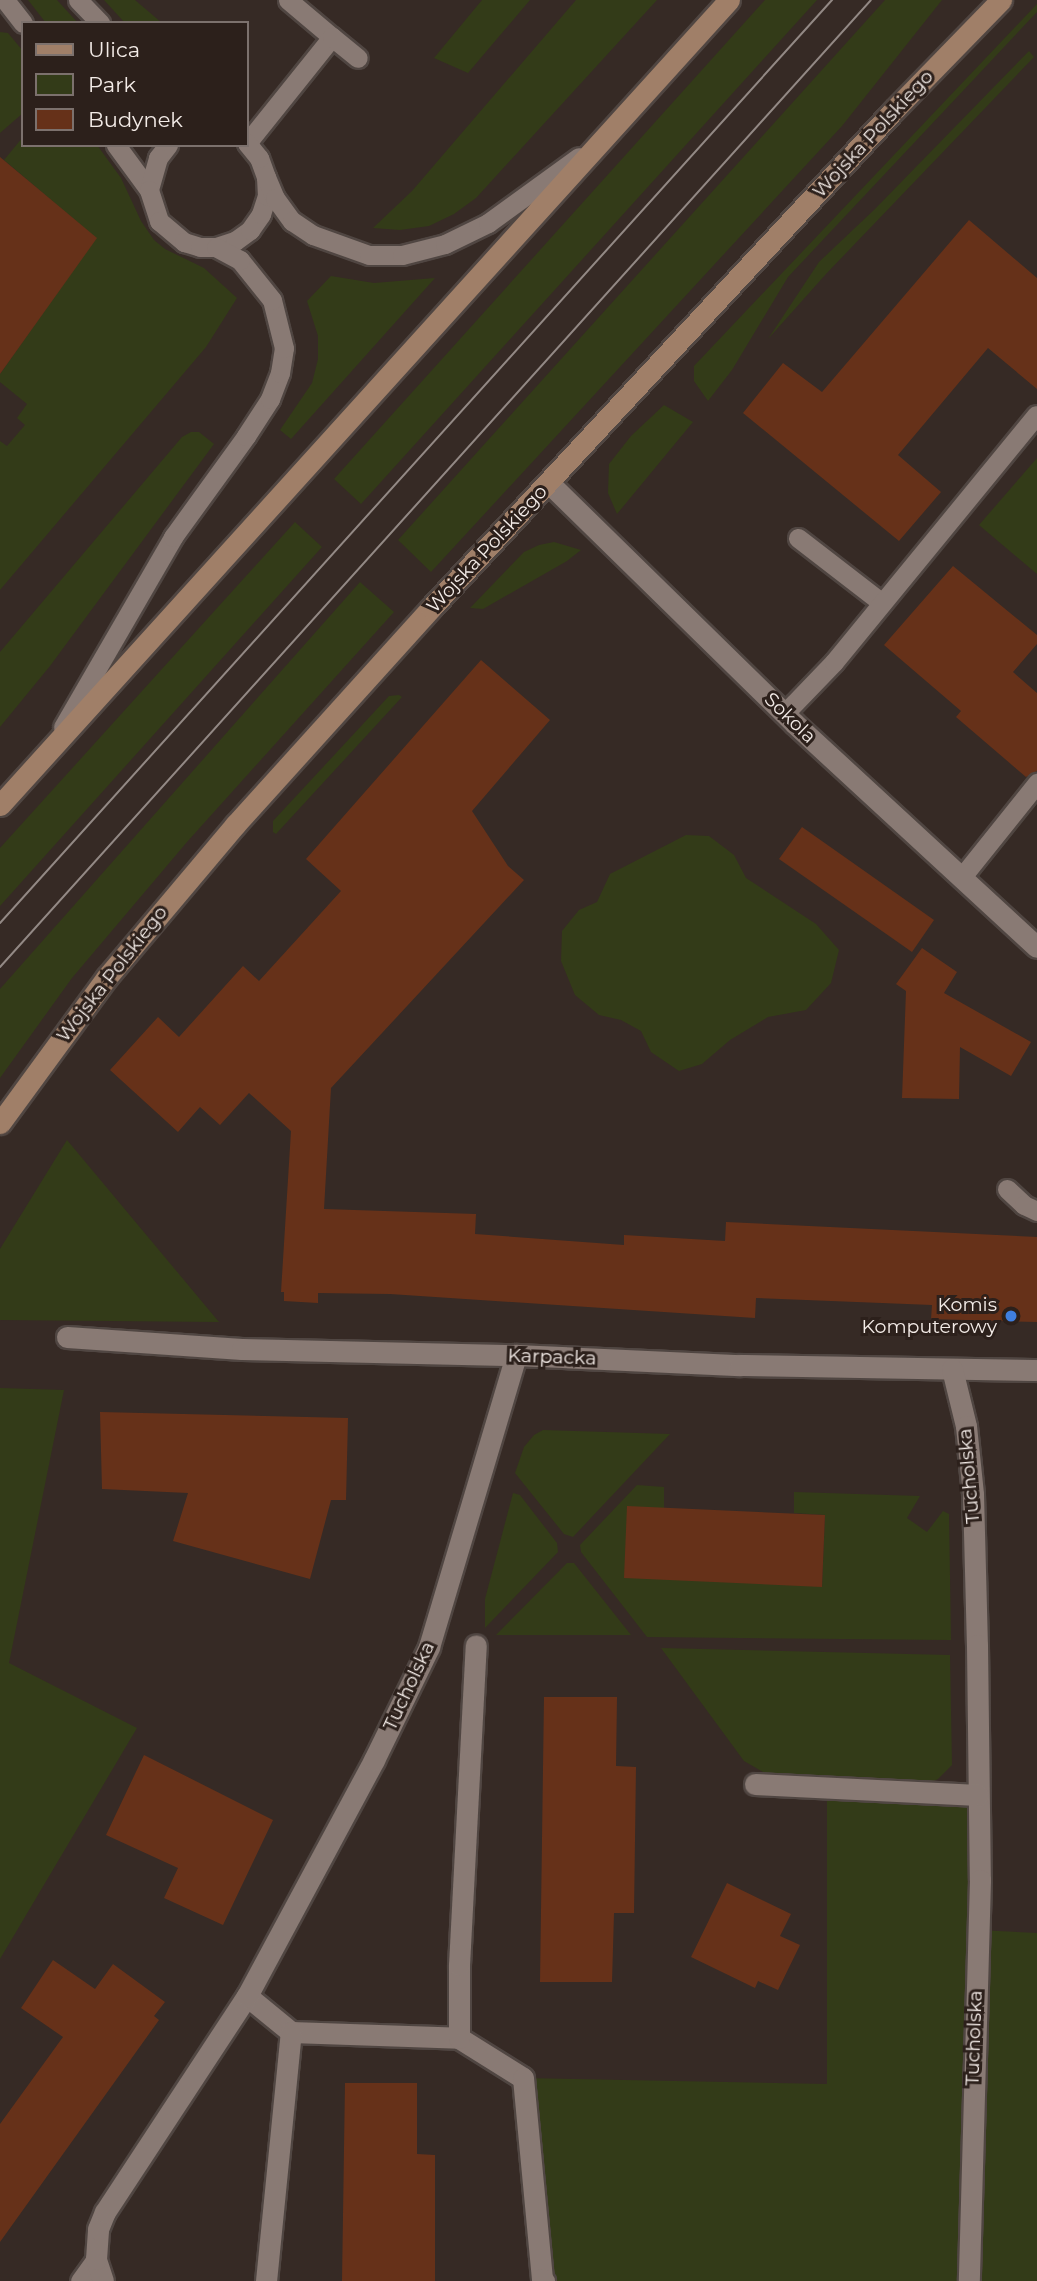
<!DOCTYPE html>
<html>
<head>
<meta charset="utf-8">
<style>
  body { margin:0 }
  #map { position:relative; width:1037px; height:2281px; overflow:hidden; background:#362a25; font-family:Montserrat,sans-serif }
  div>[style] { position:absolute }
  .green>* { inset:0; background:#333b18 }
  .building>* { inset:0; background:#663119 }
  .roads { filter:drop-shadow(2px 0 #504642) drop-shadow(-2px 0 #504642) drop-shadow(0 2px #504642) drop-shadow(0 -2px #504642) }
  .lane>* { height:19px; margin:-9.5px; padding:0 9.5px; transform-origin:9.5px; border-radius:9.5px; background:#897a74 }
  .street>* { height:21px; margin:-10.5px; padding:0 10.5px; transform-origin:10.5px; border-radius:10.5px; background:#897a74 }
  .secondary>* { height:21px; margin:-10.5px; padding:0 10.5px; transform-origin:10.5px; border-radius:10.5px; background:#a07f68 }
  .tram>* { height:2px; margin:-1px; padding:0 1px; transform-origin:1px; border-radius:1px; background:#938985 }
  .dots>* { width:19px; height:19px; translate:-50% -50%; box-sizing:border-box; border:4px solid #2c201b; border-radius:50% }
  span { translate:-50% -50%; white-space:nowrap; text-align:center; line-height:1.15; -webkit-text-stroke:6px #2c201b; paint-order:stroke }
  .street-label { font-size:19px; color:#f3ebe7 }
  .poi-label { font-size:19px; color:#f3ebe7 }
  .right { translate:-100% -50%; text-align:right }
  .legend { position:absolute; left:21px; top:21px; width:228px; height:126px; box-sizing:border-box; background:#2c201b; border:2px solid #7c716d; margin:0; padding:9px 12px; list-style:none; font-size:21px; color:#f3ebe7 }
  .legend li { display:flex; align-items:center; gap:14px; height:35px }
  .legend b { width:35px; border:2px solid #7c716d }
</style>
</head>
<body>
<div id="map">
  <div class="green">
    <div style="clip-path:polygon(28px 0,57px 0,78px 23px,46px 23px)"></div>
    <div style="clip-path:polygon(104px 0,135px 0,162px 23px,125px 23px)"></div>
    <div style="clip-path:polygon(482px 0,530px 0,468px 73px,434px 58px)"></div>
    <div style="clip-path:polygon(576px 0,657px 0,476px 198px,454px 214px,429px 226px,400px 230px,373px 228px,412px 191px)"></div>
    <div style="clip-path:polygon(765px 0,817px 0,361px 504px,334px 479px)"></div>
    <div style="clip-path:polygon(885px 0,942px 0,842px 126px,431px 572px,398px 540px)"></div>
    <div style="clip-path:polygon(1037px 4px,1037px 12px,788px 277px,732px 370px,708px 401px,694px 381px,694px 366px)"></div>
    <div style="clip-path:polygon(0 32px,8px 33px,23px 51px,23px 113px,0 133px)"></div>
    <div style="clip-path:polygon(1029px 51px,1034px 57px,826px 274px,768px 339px,819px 262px,875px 209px)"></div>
    <div style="clip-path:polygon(23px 137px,23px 145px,97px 145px,121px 178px,141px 221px,154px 240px,165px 249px,204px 268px,237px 298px,206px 347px,0 590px,0 441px,7px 446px,25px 425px,17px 418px,27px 404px,0 382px,0 374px,96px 238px,4px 160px)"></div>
    <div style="clip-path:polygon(331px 276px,374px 283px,435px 278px,291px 439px,280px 430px,312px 383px,318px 359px,318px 336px,307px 301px)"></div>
    <div style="clip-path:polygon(664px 405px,693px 422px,617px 514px,608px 493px,609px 464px,631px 436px)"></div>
    <div style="clip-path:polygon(191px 432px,199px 432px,214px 444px,50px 666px,0 727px,0 652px,182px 437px)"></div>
    <div style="clip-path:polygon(1037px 458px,1037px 574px,979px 525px)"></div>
    <div style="clip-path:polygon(295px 522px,322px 547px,0 906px,0 848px)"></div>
    <div style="clip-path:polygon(554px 542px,581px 550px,567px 561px,483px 609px,470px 608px,524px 552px,539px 545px)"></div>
    <div style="clip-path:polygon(360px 582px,394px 612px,187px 842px,72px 978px,0 1078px,0 989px)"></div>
    <div style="clip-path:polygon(399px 695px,402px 697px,276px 834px,273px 832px,273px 821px,389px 696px)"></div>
    <div style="clip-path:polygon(686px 835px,709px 836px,734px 855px,746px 878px,816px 924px,839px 950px,831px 983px,806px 1010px,768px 1017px,730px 1040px,702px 1064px,679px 1071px,651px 1052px,641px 1031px,621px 1020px,599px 1015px,575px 995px,561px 961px,562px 931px,579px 910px,597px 902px,610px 874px)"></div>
    <div style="clip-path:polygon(67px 1140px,219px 1322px,0 1320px,0 1249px)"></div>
    <div style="clip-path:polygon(0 1388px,64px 1390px,9px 1663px,137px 1728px,0 1959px)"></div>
    <div style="clip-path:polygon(543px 1430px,670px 1434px,573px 1537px,564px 1534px,515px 1473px,524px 1447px,534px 1435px)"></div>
    <div style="clip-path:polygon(637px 1485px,664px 1487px,664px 1508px,822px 1587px,825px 1515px,794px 1513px,794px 1492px,920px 1496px,907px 1518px,927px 1532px,943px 1511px,949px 1514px,951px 1640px,647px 1637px,581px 1552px,580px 1545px)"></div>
    <div style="clip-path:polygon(513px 1493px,520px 1495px,557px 1543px,558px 1552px,485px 1628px,485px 1599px)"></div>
    <div style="clip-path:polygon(567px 1563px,574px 1563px,631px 1635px,496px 1635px)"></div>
    <div style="clip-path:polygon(661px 1648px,950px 1655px,952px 1765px,938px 1779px,925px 1785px,765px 1773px,744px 1761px)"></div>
    <div style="clip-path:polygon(827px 1788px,978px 1795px,978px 1930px,1037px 1933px,1037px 2281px,544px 2281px,523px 2078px,827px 2084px)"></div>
  </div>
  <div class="building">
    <div style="clip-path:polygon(0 157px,97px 238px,0 374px)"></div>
    <div style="clip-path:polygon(969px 220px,1037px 278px,1037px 389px,988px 348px,898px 455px,941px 492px,899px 541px,743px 413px,783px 363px,822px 392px)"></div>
    <div style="clip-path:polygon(953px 566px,1037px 635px,1037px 644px,1013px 672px,1037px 693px,1037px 771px,1026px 777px,956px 717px,961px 711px,884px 645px)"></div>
    <div style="clip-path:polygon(481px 660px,550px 720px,472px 811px,508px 866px,524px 880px,331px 1088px,324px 1209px,476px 1214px,475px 1234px,624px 1245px,624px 1235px,725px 1241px,726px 1222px,1037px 1237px,1037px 1322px,931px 1319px,932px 1305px,756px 1298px,755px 1318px,390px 1294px,318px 1293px,318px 1303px,284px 1301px,284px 1292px,281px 1292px,291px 1131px,249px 1093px,220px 1125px,200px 1107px,178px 1132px,110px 1070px,158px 1017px,179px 1037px,243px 966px,259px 981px,341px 891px,306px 859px)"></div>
    <div style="clip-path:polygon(802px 827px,934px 920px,912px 952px,779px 859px)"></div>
    <div style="clip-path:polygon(922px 948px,957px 972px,944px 993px,1031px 1042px,1011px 1076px,960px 1047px,959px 1099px,902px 1098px,906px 991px,896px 984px)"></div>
    <div style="clip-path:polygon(100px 1412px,348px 1418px,346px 1500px,331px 1500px,310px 1579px,173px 1541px,188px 1493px,102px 1489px)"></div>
    <div style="clip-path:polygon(627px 1506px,825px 1515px,822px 1587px,624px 1578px)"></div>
    <div style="clip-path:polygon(544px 1697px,617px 1697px,616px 1766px,636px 1767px,634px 1913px,614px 1913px,612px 1982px,540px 1982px)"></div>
    <div style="clip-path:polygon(144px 1755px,273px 1820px,223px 1925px,164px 1898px,178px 1868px,106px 1835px)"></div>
    <div style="clip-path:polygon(727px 1883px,791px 1914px,780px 1936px,800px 1945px,778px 1990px,758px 1981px,755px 1988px,691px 1957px)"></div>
    <div style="clip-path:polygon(53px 1960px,95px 1989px,113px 1964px,165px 2002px,154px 2016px,159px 2020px,0 2242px,0 2124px,63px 2037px,21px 2008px)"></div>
    <div style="clip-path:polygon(345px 2083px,417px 2083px,417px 2154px,435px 2155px,435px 2281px,342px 2281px)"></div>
  </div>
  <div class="roads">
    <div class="lane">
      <div style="left:5px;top:0;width:29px;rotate:52deg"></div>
      <div style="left:78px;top:0;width:32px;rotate:46deg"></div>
      <div style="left:288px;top:0;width:57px;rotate:40.1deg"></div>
      <div style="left:247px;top:143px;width:136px;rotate:-51.3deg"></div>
      <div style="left:332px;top:37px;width:33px;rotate:39deg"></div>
      <div style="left:116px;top:145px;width:56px;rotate:53.7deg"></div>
      <div style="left:168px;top:145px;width:16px;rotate:128deg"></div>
      <div style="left:158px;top:158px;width:33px;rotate:106deg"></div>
      <div style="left:149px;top:190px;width:33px;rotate:72deg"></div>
      <div style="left:159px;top:221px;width:33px;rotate:40deg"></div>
      <div style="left:184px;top:242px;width:17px;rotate:17deg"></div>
      <div style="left:200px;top:247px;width:16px"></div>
      <div style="left:216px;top:247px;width:20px;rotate:-18deg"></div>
      <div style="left:235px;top:241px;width:19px;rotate:-36deg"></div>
      <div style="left:250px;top:230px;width:19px;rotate:-55deg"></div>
      <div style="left:261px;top:214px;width:19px;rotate:-72deg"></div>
      <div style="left:267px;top:196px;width:19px;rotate:-93deg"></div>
      <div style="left:266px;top:177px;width:20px;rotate:-110deg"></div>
      <div style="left:259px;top:158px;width:19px;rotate:-129deg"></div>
      <div style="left:266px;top:177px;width:23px;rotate:67deg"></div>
      <div style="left:275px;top:198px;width:29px;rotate:54deg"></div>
      <div style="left:292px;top:221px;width:25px;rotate:34deg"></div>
      <div style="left:313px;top:235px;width:59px;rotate:19.7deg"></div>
      <div style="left:369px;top:255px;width:33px"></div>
      <div style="left:402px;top:255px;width:44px;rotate:-14.3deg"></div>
      <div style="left:445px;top:244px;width:48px;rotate:-26deg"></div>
      <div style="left:488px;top:223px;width:112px;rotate:-36deg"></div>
      <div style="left:798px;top:538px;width:106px;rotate:37.7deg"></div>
      <div style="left:784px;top:714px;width:72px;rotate:-46.1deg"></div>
      <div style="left:834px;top:662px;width:319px;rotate:-50.7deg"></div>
      <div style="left:63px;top:727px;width:220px;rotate:-59.9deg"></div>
      <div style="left:173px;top:537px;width:125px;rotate:-54.1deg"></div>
      <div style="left:246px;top:436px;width:44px;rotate:-57deg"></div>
      <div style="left:270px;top:399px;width:28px;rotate:-69deg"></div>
      <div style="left:280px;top:373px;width:25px;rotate:-81deg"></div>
      <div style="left:284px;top:348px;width:49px;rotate:-104deg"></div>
      <div style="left:272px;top:300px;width:51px;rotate:-128.7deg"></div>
      <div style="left:240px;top:260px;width:27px;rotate:-152deg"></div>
      <div style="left:961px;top:878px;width:122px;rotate:-51.3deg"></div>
      <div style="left:1007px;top:1189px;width:23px;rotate:43deg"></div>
      <div style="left:1024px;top:1205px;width:14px;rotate:25deg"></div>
      <div style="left:80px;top:2281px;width:27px;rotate:-54deg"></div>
    </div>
    <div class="street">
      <div style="left:549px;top:483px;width:343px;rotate:44.4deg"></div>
      <div style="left:794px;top:723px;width:330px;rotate:42.7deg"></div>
      <div style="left:67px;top:1337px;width:175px;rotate:3.9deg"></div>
      <div style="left:242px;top:1349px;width:274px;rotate:1.3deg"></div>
      <div style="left:516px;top:1355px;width:224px;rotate:2.6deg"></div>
      <div style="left:740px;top:1365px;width:297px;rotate:1deg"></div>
      <div style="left:952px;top:1369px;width:59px;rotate:76.2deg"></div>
      <div style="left:966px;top:1426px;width:68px;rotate:84.1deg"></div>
      <div style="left:973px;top:1494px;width:151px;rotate:88.5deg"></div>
      <div style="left:977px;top:1645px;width:235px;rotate:89.3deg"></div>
      <div style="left:980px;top:1880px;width:401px;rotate:91.6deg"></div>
      <div style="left:755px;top:1784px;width:223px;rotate:2.8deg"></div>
      <div style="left:247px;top:1996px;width:57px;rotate:39.3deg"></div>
      <div style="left:291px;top:2032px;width:168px;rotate:2deg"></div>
      <div style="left:459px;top:2038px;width:75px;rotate:32deg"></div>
      <div style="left:523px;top:2078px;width:202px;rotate:84.6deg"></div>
      <div style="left:542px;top:2279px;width:3px;rotate:45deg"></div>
      <div style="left:459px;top:2038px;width:73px;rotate:-90deg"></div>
      <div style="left:459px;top:1965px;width:320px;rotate:-87deg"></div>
      <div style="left:103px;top:2281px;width:23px;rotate:-108deg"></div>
      <div style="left:96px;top:2259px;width:30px;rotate:-86deg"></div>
      <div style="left:98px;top:2229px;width:18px;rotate:-68deg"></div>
      <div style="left:105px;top:2212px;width:258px;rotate:-56.7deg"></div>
      <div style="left:247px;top:1996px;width:268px;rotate:-61.7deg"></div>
      <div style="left:374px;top:1760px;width:126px;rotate:-64deg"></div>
      <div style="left:429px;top:1647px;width:305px;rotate:-73.4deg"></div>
      <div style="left:266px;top:2281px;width:250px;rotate:-84.3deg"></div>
    </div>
    <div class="secondary">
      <div style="left:0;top:805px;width:1086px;rotate:-47.84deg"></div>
      <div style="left:0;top:1123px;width:181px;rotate:-53.8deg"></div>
      <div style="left:107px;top:977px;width:199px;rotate:-49.9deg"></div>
      <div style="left:235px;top:825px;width:292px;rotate:-47.9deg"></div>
      <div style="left:431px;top:608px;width:679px;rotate:-47.09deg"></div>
      <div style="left:893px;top:111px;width:155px;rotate:-45.8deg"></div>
    </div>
  </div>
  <div class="tram">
    <div style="left:0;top:923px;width:1243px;rotate:-47.97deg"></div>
    <div style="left:0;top:967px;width:1301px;rotate:-47.99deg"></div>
  </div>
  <div class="dots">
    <div style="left:1011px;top:1316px;background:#3f7fe0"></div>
  </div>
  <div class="street-label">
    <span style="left:873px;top:134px;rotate:-47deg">Wojska Polskiego</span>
    <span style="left:487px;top:549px;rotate:-47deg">Wojska Polskiego</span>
    <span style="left:790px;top:718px;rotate:44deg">Sokola</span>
    <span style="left:112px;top:974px;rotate:-52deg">Wojska Polskiego</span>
    <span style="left:552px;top:1357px;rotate:2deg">Karpacka</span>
    <span style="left:969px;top:1476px;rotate:-95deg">Tucholska</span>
    <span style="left:409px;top:1686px;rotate:-65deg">Tucholska</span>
    <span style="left:974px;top:2038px;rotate:-88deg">Tucholska</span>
  </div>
  <div class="poi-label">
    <span class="right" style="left:997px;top:1316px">Komis<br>Komputerowy</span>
  </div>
  <ul class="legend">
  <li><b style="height:9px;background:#a07f68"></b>Ulica</li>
  <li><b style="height:19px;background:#333b18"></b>Park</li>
  <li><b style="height:19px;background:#663119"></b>Budynek</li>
  </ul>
</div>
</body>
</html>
